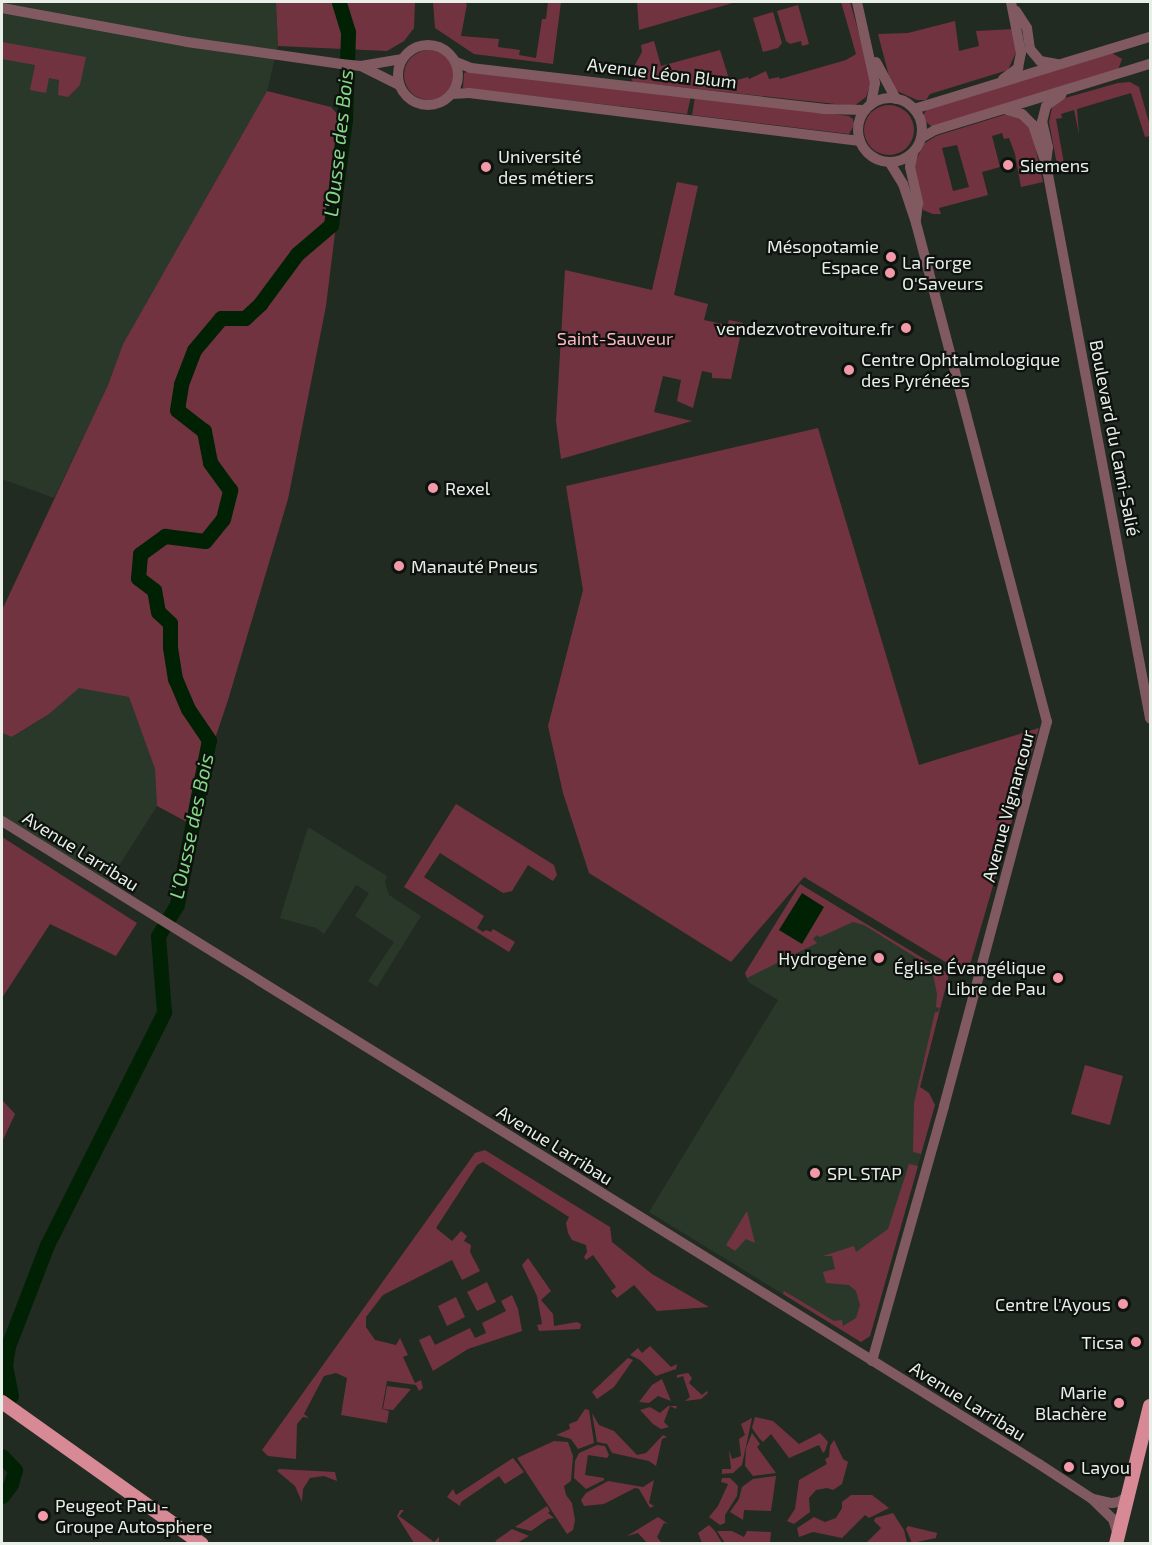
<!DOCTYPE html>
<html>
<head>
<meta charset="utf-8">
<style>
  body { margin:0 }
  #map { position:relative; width:1152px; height:1545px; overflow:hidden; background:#212b21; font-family:"Exo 2",sans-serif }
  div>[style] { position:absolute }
  .built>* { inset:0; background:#2a382a }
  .green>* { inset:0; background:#723340 }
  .round { border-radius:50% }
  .water>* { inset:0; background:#012104 }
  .river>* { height:15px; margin:-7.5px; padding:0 7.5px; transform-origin:7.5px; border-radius:7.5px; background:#012104 }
  .minor>* { height:10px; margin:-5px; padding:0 5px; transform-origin:5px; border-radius:5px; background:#805a60 }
  .minor>.ring { margin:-5px; padding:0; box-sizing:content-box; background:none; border:10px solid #805a60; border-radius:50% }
  .major>* { height:14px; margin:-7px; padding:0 7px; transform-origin:7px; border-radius:7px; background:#d78a96 }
  .dots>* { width:16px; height:16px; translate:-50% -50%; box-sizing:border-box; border:3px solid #0e120e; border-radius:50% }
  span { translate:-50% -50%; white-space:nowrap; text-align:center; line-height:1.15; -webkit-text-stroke:4.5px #0e120e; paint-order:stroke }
  .street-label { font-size:18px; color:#e8eee8 }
  .poi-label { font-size:18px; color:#e8eee8 }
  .left { translate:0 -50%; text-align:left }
  .right { translate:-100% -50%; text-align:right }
  .park-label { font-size:18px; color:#feb6c0 }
  .water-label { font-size:20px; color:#84d986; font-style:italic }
  .frame { position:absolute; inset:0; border:3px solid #e8eee8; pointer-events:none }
</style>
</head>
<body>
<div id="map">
  <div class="built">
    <div style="clip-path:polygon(2px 2px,276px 2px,278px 46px,267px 91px,123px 344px,108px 385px,54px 498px,2px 479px)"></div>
    <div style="clip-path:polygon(79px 687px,129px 697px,155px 769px,157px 806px,106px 886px,2px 821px,2px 733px,13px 737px,49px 714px)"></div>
    <div style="clip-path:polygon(308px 827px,387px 876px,385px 882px,389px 895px,421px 916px,377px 987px,368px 981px,394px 942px,355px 916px,369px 893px,356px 885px,324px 934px,316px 928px,280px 918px)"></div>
    <div style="clip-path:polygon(800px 884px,949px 974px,920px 1087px,929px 1093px,935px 1105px,870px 1336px,861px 1342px,649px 1212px,778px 1000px,748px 982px,745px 973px)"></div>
  </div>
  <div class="green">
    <div style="clip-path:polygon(276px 2px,415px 2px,414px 28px,404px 41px,387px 51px,278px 46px)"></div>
    <div style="clip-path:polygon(433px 2px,464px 2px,467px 4px,461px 36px,499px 39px,498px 47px,520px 50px,519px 55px,536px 58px,542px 19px,546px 19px,548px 2px,561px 2px,553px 64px,474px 54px,435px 28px)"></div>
    <div style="clip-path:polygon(637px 2px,736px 2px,639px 30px)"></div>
    <div style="clip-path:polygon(841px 2px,850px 2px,872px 79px,866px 97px,854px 106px,633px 82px,631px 78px,631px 72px,642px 52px,641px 45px,654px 41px,661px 66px,720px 50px,730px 82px,748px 77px,749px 79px,766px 71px,769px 79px,779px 77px,780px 79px,846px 60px,856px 54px)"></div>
    <div style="clip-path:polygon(798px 5px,809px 44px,802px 46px,801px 41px,790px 44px,786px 41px,777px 11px)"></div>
    <div style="clip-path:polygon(773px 12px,782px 43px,778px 48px,763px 52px,753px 18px)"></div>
    <div style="clip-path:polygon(955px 21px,959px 51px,979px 46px,976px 31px,1014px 29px,1017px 50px,1008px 70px,930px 94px,926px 100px,917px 100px,897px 91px,889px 76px,878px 34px,908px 33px)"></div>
    <div style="clip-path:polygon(2px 42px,86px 57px,80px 85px,68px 97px,58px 95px,59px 80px,49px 78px,46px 93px,30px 90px,35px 65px,2px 59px)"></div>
    <div class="round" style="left:404px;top:50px;width:50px;height:50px"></div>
    <div style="clip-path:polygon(1112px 53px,1122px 59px,1118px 70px,932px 127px,924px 120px,924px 114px,927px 109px)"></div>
    <div style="clip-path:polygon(469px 71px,691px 96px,687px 114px,463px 88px,464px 73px)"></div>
    <div style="clip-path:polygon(1130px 82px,1139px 87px,1150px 126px,1150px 136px,1145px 137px,1131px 93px,1077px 109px,1079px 134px,1074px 110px,1061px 114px,1062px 118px,1056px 119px,1065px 169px,1058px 170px,1049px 122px,1052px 108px,1065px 98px,1118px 83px)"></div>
    <div style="clip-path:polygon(267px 91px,331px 107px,339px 116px,346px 144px,326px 306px,288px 499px,228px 700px,187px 822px,157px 806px,155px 769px,129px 697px,79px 688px,49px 714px,12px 737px,2px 733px,2px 610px,108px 385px,123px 344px)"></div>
    <div style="clip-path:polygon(695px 97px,849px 116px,853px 119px,854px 125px,849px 134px,692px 115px)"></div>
    <div class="round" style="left:864px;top:105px;width:50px;height:50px"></div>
    <div style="clip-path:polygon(evenodd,1007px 114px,1016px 114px,1031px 127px,1043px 182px,1021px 187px,1015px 154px,1009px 138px,1004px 139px,1002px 133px,992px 136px,1000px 167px,982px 172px,988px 195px,939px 208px,941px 214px,933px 214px,923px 210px,913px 165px,925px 143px,936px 136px,1007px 114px,957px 145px,969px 187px,953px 191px,942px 148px,957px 145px)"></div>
    <div style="clip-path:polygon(677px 182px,698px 186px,674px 295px,708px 304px,704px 320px,727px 325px,729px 320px,743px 323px,731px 379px,712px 378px,712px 373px,702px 371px,693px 408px,677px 401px,681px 380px,663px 376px,654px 412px,692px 421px,561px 459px,556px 421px,565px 270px,652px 290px)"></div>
    <div style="clip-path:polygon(818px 428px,919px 765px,1039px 728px,967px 975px,804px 877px,731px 962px,589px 873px,563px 793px,548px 726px,583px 590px,566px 486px)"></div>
    <div style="clip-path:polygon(456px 804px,554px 865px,557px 875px,553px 881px,528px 865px,512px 891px,503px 893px,440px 853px,424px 877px,484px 916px,477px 928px,483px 932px,486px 930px,491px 932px,493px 929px,515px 942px,509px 952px,404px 887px)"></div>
    <div style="clip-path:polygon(2px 837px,137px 923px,116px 956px,50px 924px,2px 998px)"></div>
    <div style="clip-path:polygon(800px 884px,949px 974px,920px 1087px,929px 1093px,935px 1105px,921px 1154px,913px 1152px,914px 1103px,935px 1012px,938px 1012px,940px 1008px,936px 1007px,937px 994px,933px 975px,925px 963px,864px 925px,853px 922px,820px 937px,817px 935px,813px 939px,817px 943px,747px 978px,745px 973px)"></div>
    <div style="clip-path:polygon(1085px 1065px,1123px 1076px,1110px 1125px,1071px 1114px)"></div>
    <div style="clip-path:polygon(2px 1100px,15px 1114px,3px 1140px,2px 1139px)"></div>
    <div style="clip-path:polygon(485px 1150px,610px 1227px,612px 1242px,652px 1274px,709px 1307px,657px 1311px,634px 1285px,617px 1298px,611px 1291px,616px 1287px,593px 1255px,586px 1260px,584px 1257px,587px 1252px,586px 1245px,572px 1240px,568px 1233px,566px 1223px,569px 1217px,483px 1162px,477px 1165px,436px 1228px,452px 1241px,461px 1231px,467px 1236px,464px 1241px,471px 1245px,470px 1252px,480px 1271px,462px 1280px,452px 1260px,383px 1295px,366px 1317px,366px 1327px,375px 1340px,396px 1345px,400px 1338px,408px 1355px,403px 1357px,415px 1383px,421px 1380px,423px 1388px,419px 1391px,416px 1385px,387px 1381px,382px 1409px,389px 1411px,387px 1423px,341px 1415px,347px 1378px,336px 1373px,324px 1376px,304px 1414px,309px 1418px,303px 1417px,297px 1424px,296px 1459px,268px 1456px,262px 1450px,475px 1153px)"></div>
    <div style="clip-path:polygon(909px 1164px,918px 1166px,870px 1336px,861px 1342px,783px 1294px,784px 1291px,834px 1321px,842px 1320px,843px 1326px,856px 1318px,860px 1305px,856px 1291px,849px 1285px,826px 1283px,823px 1272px,835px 1269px,832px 1256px,823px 1256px,854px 1246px,856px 1252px,888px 1229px)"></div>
    <div style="clip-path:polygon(747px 1211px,755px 1243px,746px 1239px,735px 1251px,726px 1245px)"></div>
    <div style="clip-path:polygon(528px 1258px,551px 1291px,541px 1300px,553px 1314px,554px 1326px,577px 1322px,581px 1324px,580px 1329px,539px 1331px,537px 1325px,542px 1324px,537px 1296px,522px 1265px)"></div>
    <div style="clip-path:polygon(487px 1282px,496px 1302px,477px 1311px,467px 1292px)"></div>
    <div style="clip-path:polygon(512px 1295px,518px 1309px,522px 1331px,468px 1349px,433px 1371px,419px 1340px,430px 1335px,435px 1345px,470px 1328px,475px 1338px,486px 1333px,482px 1323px,506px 1311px,501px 1301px)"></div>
    <div style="clip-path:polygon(456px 1297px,465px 1317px,447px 1326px,438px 1306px)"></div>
    <div style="clip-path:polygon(650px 1346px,671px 1367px,677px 1364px,676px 1369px,656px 1376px,640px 1360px,630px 1355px,638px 1348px,642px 1353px)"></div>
    <div style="clip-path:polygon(628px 1358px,633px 1360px,614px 1387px,597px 1399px,592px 1392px)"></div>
    <div style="clip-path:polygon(688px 1373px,692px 1378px,689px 1383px,702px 1395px,707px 1391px,708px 1393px,701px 1399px,685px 1401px,690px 1397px,683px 1376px,677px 1378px,677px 1375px)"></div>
    <div style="clip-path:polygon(662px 1379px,671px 1401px,658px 1396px,649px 1403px,639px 1402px,652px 1385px)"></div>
    <div style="clip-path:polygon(387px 1386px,411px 1389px,393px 1410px,383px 1409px)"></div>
    <div style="clip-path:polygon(668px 1406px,677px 1406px,676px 1409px,670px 1406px,664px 1422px,669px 1427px,661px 1429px,653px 1424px,640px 1410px,650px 1407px,660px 1413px)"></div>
    <div style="clip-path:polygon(585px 1409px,589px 1410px,594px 1443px,578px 1449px,571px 1439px,556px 1435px,570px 1429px,569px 1424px,577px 1421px)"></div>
    <div style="clip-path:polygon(592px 1413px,599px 1425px,614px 1431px,637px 1455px,646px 1453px,663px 1435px,667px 1437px,662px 1439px,656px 1466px,649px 1461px,612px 1453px,607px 1444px,597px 1442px)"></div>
    <div style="clip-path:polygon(755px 1417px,773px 1421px,799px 1444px,820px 1433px,828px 1442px,825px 1451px,823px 1453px,819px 1445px,789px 1458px,771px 1434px,763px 1442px,759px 1438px,752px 1428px)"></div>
    <div style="clip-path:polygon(752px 1418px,742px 1465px,733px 1473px,722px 1474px,722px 1469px,731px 1469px,729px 1450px,732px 1459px,741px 1456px,739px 1439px,745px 1435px,741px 1424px)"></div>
    <div style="clip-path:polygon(752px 1433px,760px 1444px,757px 1447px,776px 1473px,753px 1476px,745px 1466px,746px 1448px)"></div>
    <div style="clip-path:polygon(834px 1440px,843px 1459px,848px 1462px,842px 1484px,833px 1490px,827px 1488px,816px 1490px,809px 1498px,810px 1512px,794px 1524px,787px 1521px,795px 1509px,799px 1480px,827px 1464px,825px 1459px,829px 1457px,830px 1446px)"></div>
    <div style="clip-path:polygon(554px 1441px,568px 1442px,573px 1456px,571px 1481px,564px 1486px,566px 1495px,572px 1503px,575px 1520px,573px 1530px,567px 1534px,517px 1458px)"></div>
    <div style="clip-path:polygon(597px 1445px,605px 1446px,609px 1455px,607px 1458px,588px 1455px,585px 1475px,604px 1478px,604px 1480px,586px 1489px,574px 1478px,575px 1461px,579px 1453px)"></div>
    <div style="clip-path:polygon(513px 1458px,524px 1472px,505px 1484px,499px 1476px,461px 1502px,460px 1506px,447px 1497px,453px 1489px,456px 1495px)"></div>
    <div style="clip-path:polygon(279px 1469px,335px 1472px,337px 1481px,324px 1476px,310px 1478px,303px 1489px,302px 1502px,295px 1486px,277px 1471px)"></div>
    <div style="clip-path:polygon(776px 1476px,771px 1511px,744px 1510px,743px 1520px,730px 1512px,739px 1499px,742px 1487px,753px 1479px)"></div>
    <div style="clip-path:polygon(722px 1478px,730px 1478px,738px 1486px,737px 1496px,725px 1515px,725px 1523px,720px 1525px,709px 1517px,718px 1506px,728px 1484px,721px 1482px)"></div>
    <div style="clip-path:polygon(654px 1480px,649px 1503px,654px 1506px,650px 1508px,639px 1489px,635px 1488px,604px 1504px,584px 1506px,581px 1500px,586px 1493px,608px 1481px,643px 1487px)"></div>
    <div style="clip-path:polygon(851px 1495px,872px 1495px,889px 1508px,869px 1518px,865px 1515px,842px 1538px,813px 1532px,799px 1537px,797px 1528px,814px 1517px,825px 1522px,836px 1518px,842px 1508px,842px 1502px)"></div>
    <div style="clip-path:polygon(547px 1506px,550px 1511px,548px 1513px,554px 1518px,548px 1519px,531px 1531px,515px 1527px)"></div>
    <div style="clip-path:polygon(400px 1510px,404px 1510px,399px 1516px,434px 1542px,439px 1537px,439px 1542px,436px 1543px,414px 1543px,397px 1516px)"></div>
    <div style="clip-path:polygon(893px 1513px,904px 1530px,907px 1543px,866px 1543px,881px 1528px,874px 1521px,875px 1518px)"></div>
    <div style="clip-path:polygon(658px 1517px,668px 1524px,664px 1523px,657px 1537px,661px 1542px,647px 1543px,638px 1533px,627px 1536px)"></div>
    <div style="clip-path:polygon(709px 1525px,715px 1531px,722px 1543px,702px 1543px,698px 1533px)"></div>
    <div style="clip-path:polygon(908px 1526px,937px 1533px,936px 1538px,912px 1543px,906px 1529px)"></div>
    <div style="clip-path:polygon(512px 1529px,529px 1536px,517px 1543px,498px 1543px,495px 1541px)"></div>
    <div style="clip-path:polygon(717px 1531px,732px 1531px,744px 1537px,747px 1531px,771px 1532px,770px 1543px,725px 1543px)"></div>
  </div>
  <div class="water">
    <div style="clip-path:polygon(802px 893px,824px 907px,802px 944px,779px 930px)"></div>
  </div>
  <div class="river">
    <div style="left:11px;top:1396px;width:32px;rotate:-101deg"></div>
    <div style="left:5px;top:1365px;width:19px;rotate:-81deg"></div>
    <div style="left:8px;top:1346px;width:108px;rotate:-68.9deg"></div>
    <div style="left:47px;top:1245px;width:261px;rotate:-63.3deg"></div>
    <div style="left:164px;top:1012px;width:76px;rotate:-94.5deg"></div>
    <div style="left:158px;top:936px;width:37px;rotate:-59deg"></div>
    <div style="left:177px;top:904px;width:167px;rotate:-79deg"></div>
    <div style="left:209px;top:740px;width:37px;rotate:-124deg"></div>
    <div style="left:188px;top:709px;width:33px;rotate:-113deg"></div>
    <div style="left:175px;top:679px;width:32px;rotate:-99deg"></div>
    <div style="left:170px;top:647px;width:24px;rotate:-90deg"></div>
    <div style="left:170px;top:623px;width:16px;rotate:-137deg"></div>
    <div style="left:158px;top:612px;width:22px;rotate:-100deg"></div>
    <div style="left:154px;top:590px;width:20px;rotate:-143deg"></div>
    <div style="left:138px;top:578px;width:24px;rotate:-85deg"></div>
    <div style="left:140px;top:554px;width:31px;rotate:-36deg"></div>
    <div style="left:165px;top:536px;width:40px;rotate:7.1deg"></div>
    <div style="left:205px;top:541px;width:28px;rotate:-51deg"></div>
    <div style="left:223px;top:519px;width:30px;rotate:-76deg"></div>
    <div style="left:230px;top:490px;width:34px;rotate:-126deg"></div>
    <div style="left:210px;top:462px;width:32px;rotate:-101deg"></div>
    <div style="left:204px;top:431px;width:34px;rotate:-142deg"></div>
    <div style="left:177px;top:410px;width:26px;rotate:-81deg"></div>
    <div style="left:181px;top:384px;width:36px;rotate:-69deg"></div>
    <div style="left:194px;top:350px;width:42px;rotate:-49.8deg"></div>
    <div style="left:221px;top:318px;width:24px"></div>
    <div style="left:245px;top:318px;width:21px;rotate:-43deg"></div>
    <div style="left:260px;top:304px;width:62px;rotate:-53.5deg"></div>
    <div style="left:297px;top:254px;width:45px;rotate:-40.5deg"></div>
    <div style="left:331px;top:225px;width:106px;rotate:-82.4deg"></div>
    <div style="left:345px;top:120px;width:88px;rotate:-88deg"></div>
    <div style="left:348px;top:32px;width:31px;rotate:-107deg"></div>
    <div style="left:2px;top:1456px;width:19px;rotate:47deg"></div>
    <div style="left:15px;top:1470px;width:15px;rotate:106deg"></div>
    <div style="left:11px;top:1484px;width:15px;rotate:127deg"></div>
  </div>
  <div class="minor">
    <div style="left:857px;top:2px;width:83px;rotate:77.5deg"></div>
    <div style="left:875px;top:83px;width:21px;rotate:101deg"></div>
    <div style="left:2px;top:8px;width:188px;rotate:10.4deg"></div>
    <div style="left:187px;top:42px;width:156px;rotate:8.1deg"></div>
    <div style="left:341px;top:64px;width:20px;rotate:6deg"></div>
    <div style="left:361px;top:66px;width:42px;rotate:-9.7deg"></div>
    <div style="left:1016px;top:11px;width:20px;rotate:57deg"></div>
    <div style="left:1027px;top:28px;width:21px;rotate:82deg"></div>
    <div style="left:1030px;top:49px;width:16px;rotate:50deg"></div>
    <div style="left:1040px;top:61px;width:17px;rotate:10deg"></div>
    <div class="ring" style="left:398px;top:45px;width:50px;height:50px"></div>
    <div style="left:456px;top:62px;width:16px;rotate:22deg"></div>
    <div style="left:471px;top:68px;width:355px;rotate:6.6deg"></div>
    <div style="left:824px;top:109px;width:41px;rotate:1.4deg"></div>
    <div style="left:876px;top:62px;width:42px;rotate:61.6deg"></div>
    <div style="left:361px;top:66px;width:42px;rotate:26.6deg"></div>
    <div style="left:1003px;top:79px;width:19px;rotate:-36deg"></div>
    <div style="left:1018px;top:68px;width:15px;rotate:-79deg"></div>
    <div style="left:1021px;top:53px;width:52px;rotate:-101.1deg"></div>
    <div style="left:452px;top:94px;width:17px;rotate:-3deg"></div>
    <div style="left:469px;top:93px;width:394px;rotate:7deg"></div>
    <div class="ring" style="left:858px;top:98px;width:54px;height:54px"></div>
    <div style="left:914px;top:109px;width:247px;rotate:-17deg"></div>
    <div style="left:1004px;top:109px;width:19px;rotate:16deg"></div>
    <div style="left:1022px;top:114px;width:16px;rotate:45deg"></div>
    <div style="left:1033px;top:125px;width:41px;rotate:71.6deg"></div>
    <div style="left:1046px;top:164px;width:564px;rotate:79.37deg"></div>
    <div style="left:921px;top:138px;width:16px;rotate:-30deg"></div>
    <div style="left:935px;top:130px;width:225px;rotate:-17.1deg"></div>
    <div style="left:913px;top:153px;width:14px;rotate:102deg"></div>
    <div style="left:910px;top:167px;width:37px;rotate:77deg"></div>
    <div style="left:918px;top:203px;width:16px;rotate:97deg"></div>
    <div style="left:1046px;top:163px;width:16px;rotate:-83deg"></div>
    <div style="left:1048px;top:147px;width:26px;rotate:-103deg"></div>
    <div style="left:1042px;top:122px;width:16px;rotate:-76deg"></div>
    <div style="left:1046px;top:106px;width:19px;rotate:-36deg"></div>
    <div style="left:2px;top:821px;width:1220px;rotate:31.8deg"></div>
    <div style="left:1039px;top:1464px;width:62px;rotate:33.2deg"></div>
    <div style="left:1091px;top:1498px;width:30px;rotate:44deg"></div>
    <div style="left:1113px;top:1519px;width:17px;rotate:73deg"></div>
    <div style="left:872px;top:1361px;width:265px;rotate:-74.2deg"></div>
    <div style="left:944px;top:1106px;width:398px;rotate:-75deg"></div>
    <div style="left:1047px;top:722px;width:516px;rotate:-104.71deg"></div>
    <div style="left:916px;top:223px;width:41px;rotate:-108.4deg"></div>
    <div style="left:903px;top:184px;width:26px;rotate:-122deg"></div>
    <div style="left:1094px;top:1499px;width:18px;rotate:13deg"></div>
    <div style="left:1112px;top:1503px;width:7px;rotate:-8deg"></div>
    <div style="left:1119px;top:1502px;width:12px;rotate:-35deg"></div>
  </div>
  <div class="major">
    <div style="left:2px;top:1402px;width:245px;rotate:35.4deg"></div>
    <div style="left:1116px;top:1544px;width:142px;rotate:-76.2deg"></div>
  </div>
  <div class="dots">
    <div style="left:1008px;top:165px;background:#f39aa8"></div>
    <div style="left:486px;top:167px;background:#f39aa8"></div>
    <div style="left:891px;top:257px;background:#f39aa8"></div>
    <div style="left:890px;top:273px;background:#f39aa8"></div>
    <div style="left:906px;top:328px;background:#f39aa8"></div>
    <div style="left:849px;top:370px;background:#f39aa8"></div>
    <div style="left:433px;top:488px;background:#f39aa8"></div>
    <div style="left:399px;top:566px;background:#f39aa8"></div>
    <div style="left:879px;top:958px;background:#f39aa8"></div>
    <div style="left:1058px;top:978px;background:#f39aa8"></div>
    <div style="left:815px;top:1173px;background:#f39aa8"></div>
    <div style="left:1123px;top:1304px;background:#f39aa8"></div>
    <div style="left:1136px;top:1342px;background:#f39aa8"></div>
    <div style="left:1119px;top:1403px;background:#f39aa8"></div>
    <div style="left:1069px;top:1467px;background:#f39aa8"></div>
    <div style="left:43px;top:1516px;background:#f39aa8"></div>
  </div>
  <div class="street-label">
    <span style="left:662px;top:73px;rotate:7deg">Avenue Léon Blum</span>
    <span style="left:1115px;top:438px;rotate:79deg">Boulevard du Cami-Salié</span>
    <span style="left:1008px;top:806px;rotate:-75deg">Avenue Vignancour</span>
    <span style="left:81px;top:851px;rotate:32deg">Avenue Larribau</span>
    <span style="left:555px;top:1145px;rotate:32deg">Avenue Larribau</span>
    <span style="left:968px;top:1401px;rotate:32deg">Avenue Larribau</span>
  </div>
  <div class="poi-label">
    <span class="left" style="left:498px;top:167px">Université<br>des métiers</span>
    <span class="left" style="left:1020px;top:165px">Siemens</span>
    <span class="right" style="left:879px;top:257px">Mésopotamie<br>Espace</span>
    <span class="left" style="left:902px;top:273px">La Forge<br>O'Saveurs</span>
    <span class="right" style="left:894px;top:328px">vendezvotrevoiture.fr</span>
    <span class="left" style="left:861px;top:370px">Centre Ophtalmologique<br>des Pyrénées</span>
    <span class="left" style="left:445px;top:488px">Rexel</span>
    <span class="left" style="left:411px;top:566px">Manauté Pneus</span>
    <span class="right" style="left:867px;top:958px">Hydrogène</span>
    <span class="right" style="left:1046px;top:978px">Église Évangélique<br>Libre de Pau</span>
    <span class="left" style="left:827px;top:1173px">SPL STAP</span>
    <span class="right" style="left:1111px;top:1304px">Centre l'Ayous</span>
    <span class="right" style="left:1124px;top:1342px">Ticsa</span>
    <span class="right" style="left:1107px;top:1403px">Marie<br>Blachère</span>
    <span class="left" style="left:1081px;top:1467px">Layou</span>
    <span class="left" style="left:55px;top:1516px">Peugeot Pau -<br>Groupe Autosphere</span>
  </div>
  <div class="park-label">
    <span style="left:615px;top:338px">Saint-Sauveur</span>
  </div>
  <div class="water-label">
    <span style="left:338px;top:143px;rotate:-84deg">L'Ousse des Bois</span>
    <span style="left:191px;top:826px;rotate:-78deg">L'Ousse des Bois</span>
  </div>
  <div class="frame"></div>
</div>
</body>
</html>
